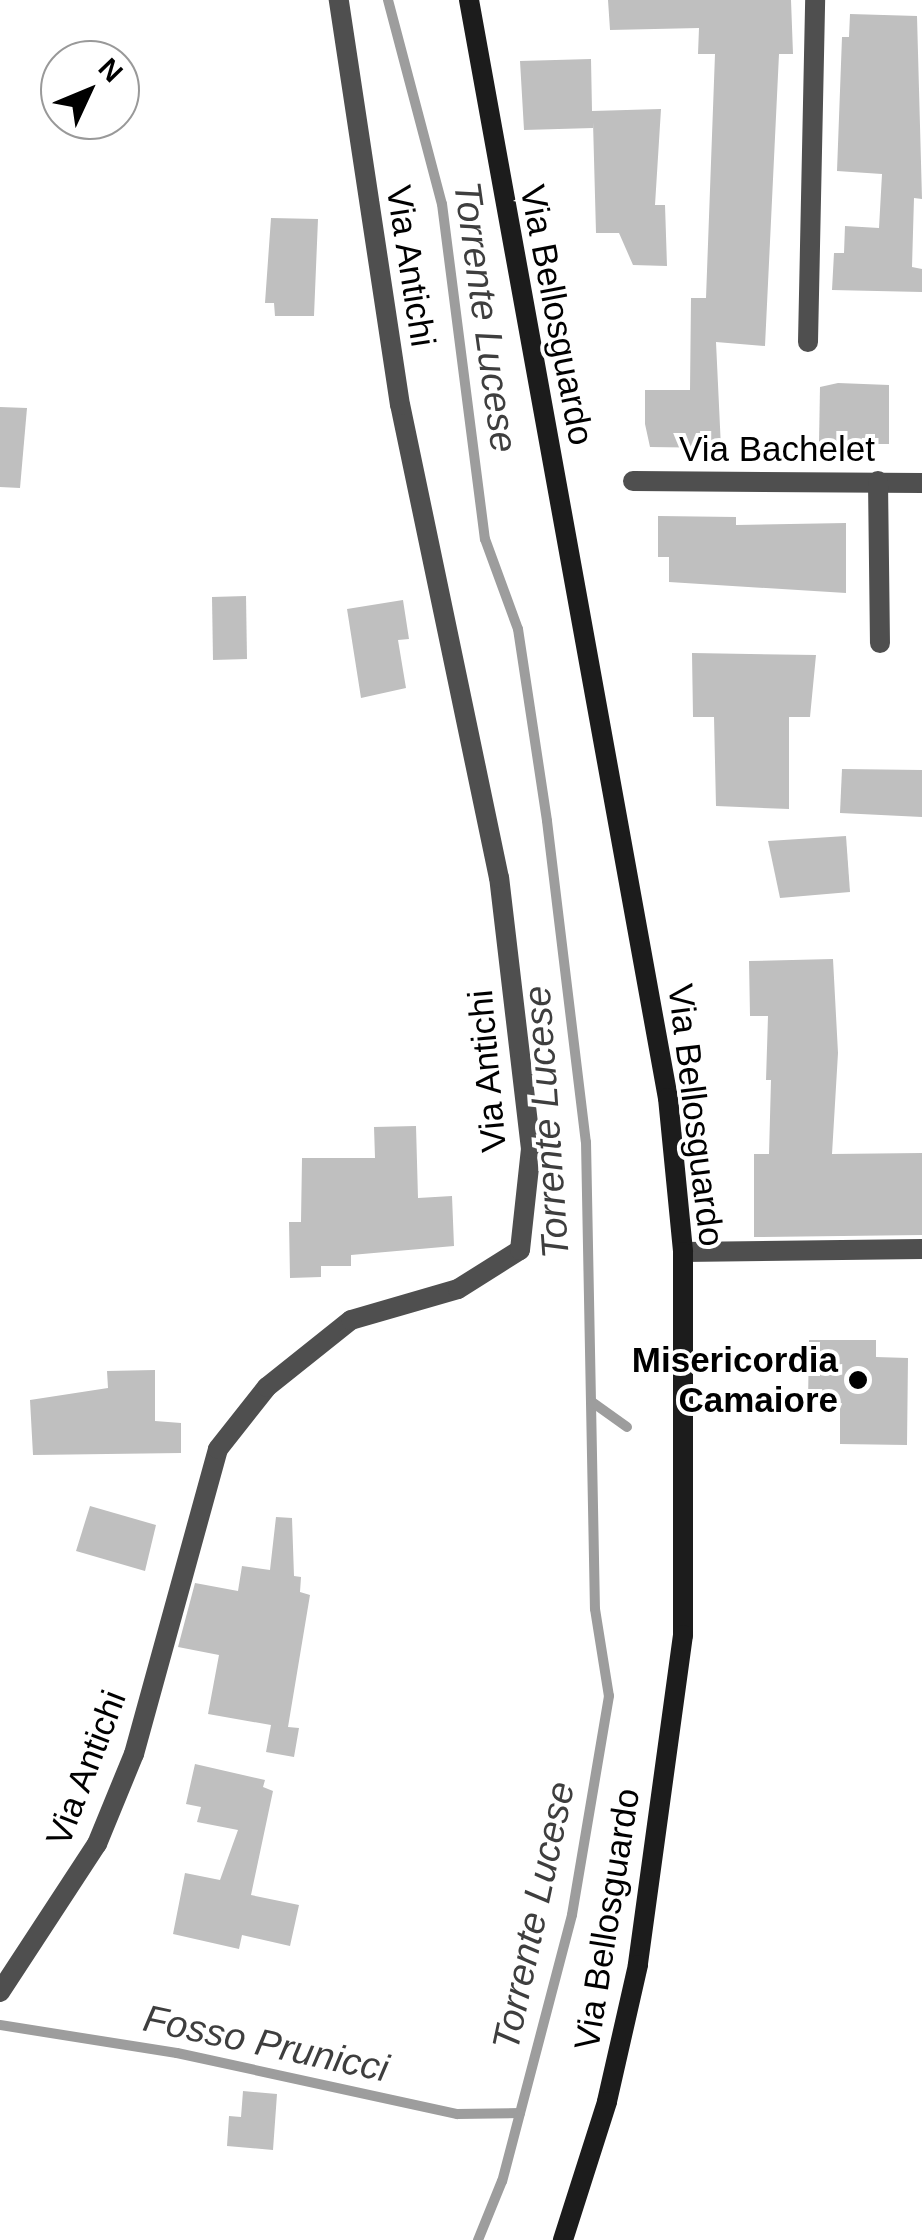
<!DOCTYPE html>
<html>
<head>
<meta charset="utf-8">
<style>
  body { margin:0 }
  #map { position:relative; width:922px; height:2240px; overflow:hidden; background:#fff; font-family:Helvetica,sans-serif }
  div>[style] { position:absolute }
  .stream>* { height:10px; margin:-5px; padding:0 5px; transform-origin:5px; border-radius:5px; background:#9d9d9d }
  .building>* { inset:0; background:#bfbfbf }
  .street>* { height:20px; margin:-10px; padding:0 10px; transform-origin:10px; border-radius:10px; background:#4f4f4f }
  .secondary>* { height:20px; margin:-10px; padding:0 10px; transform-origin:10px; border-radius:10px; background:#1c1c1c }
  .dots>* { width:28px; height:28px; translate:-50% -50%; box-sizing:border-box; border:5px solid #fff; border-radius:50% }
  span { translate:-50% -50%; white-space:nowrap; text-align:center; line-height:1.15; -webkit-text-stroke:8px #fff; paint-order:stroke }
  .street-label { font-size:35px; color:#000 }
  .poi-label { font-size:35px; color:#000; font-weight:700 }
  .right { translate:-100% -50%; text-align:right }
  .water-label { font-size:38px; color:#3e3e3e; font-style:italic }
  .north { position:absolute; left:40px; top:40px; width:100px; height:100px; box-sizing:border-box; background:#fff; border:2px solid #999; border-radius:50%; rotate:46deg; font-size:28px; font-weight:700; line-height:40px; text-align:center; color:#000 }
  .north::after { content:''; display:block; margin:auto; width:35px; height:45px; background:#000; clip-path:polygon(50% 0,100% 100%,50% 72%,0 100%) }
</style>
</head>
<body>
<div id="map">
  <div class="stream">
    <div style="left:388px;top:0;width:211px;rotate:75.2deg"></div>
    <div style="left:442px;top:204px;width:338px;rotate:82.7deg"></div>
    <div style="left:485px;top:539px;width:96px;rotate:69.9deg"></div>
    <div style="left:518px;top:629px;width:194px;rotate:81.4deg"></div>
    <div style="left:547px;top:821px;width:323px;rotate:83.1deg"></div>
    <div style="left:586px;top:1142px;width:467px;rotate:88.9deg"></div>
    <div style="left:595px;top:1609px;width:88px;rotate:80.9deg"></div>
    <div style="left:609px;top:1696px;width:222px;rotate:99.6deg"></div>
    <div style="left:572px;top:1915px;width:275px;rotate:104.7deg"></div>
    <div style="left:502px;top:2181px;width:64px;rotate:112.1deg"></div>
    <div style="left:592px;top:1402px;width:43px;rotate:35.5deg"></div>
    <div style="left:0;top:2025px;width:179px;rotate:9deg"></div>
    <div style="left:177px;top:2053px;width:287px;rotate:12.3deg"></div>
    <div style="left:457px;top:2114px;width:63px;rotate:-0.9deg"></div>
  </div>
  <div class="building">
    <div style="clip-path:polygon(608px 0,791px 0,793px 54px,779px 54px,765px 346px,716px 342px,721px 448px,650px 447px,645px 424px,645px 390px,690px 390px,691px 298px,706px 298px,715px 54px,698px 54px,699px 28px,610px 30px)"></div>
    <div style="clip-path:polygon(850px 14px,917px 16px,922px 199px,914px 198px,912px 267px,922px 269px,922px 292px,832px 290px,834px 253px,844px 253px,845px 226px,879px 228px,882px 174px,837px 171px,842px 37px,849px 37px)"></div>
    <div style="clip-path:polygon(591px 59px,592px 111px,661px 109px,655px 205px,665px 205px,667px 266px,633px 265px,619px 233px,596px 233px,593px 122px,593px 128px,524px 130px,520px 61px)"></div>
    <div style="clip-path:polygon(271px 218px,318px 219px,314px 316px,275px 316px,274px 303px,265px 303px)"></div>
    <div style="clip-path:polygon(838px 383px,889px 385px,889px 444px,819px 444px,820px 387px)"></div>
    <div style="clip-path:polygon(0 407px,27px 408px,20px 488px,0 487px)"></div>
    <div style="clip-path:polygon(658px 516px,736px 517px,736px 525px,846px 523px,846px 593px,669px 582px,669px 557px,658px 557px)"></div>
    <div style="clip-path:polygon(246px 596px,247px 659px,213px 660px,212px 597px)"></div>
    <div style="clip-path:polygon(403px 600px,409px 639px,398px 640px,406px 688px,361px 698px,347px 609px)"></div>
    <div style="clip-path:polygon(692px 653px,816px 655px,810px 717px,789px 717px,789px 809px,716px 806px,714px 717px,693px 717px)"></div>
    <div style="clip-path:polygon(842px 769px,922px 770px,922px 817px,840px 813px)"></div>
    <div style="clip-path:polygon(846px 836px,850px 892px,780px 898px,768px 841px)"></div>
    <div style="clip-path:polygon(833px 959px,838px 1053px,832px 1154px,922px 1153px,922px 1235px,754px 1237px,754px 1154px,769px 1154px,771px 1080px,766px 1080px,768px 1016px,750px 1016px,749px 961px)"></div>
    <div style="clip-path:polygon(416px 1126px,418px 1198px,452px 1196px,454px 1246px,351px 1255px,351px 1266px,321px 1266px,321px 1277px,290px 1278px,289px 1222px,301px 1222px,302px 1158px,375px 1158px,374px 1127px)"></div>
    <div style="clip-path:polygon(809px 1340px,876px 1340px,876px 1357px,908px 1358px,907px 1445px,840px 1444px,840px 1402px,808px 1402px)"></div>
    <div style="clip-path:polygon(155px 1370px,155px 1421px,181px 1423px,181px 1453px,33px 1455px,30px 1400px,108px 1388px,107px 1371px)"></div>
    <div style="clip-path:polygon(90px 1506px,156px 1525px,145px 1571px,76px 1551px)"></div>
    <div style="clip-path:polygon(276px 1517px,292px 1518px,294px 1576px,301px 1577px,300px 1592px,310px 1595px,288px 1727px,299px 1728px,294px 1757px,266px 1752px,271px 1725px,208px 1714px,219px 1655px,178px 1647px,195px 1583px,238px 1591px,242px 1566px,270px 1570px)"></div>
    <div style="clip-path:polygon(195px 1764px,265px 1780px,263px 1787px,273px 1791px,251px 1895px,299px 1905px,290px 1946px,242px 1935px,239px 1949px,173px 1934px,185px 1873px,220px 1880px,238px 1830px,197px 1822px,201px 1807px,186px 1804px)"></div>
    <div style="clip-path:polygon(243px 2091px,277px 2094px,273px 2150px,227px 2146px,229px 2116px,241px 2117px)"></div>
  </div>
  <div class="street">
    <div style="left:808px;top:342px;width:342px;rotate:-88.8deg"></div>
    <div style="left:633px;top:481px;width:289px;rotate:0.4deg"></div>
    <div style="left:878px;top:481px;width:162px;rotate:89.3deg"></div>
    <div style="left:683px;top:1252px;width:239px;rotate:-0.7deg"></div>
    <div style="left:0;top:1992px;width:177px;rotate:-56.8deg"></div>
    <div style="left:97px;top:1844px;width:97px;rotate:-67.7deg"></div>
    <div style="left:134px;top:1754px;width:316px;rotate:-74.6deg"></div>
    <div style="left:218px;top:1449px;width:79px;rotate:-51.7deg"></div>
    <div style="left:267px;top:1387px;width:107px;rotate:-38.6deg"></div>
    <div style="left:351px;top:1320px;width:111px;rotate:-16.2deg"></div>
    <div style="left:458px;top:1289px;width:73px;rotate:-32.2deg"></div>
    <div style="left:520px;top:1250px;width:102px;rotate:-83.8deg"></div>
    <div style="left:531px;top:1149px;width:273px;rotate:-96.7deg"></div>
    <div style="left:499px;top:878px;width:483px;rotate:-101.8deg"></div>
    <div style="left:400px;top:405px;width:410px;rotate:-98.6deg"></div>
  </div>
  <div class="secondary">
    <div style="left:469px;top:0;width:1116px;rotate:79.73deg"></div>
    <div style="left:668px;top:1098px;width:155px;rotate:84.4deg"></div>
    <div style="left:683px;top:1252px;width:383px;rotate:90deg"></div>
    <div style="left:683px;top:1635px;width:333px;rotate:97.8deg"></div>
    <div style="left:638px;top:1965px;width:140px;rotate:102.8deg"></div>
    <div style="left:607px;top:2102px;width:145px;rotate:107.7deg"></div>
  </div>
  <div class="dots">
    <div style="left:858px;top:1380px;background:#000"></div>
  </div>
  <div class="street-label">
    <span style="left:411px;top:266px;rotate:81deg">Via Antichi</span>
    <span style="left:557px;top:315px;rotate:79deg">Via Bellosguardo</span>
    <span style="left:777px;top:449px">Via Bachelet</span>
    <span style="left:487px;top:1071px;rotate:-95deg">Via Antichi</span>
    <span style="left:696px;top:1115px;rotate:83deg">Via Bellosguardo</span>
    <span style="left:86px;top:1768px;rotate:-69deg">Via Antichi</span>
    <span style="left:607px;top:1919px;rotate:-81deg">Via Bellosguardo</span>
  </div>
  <div class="poi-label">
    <span class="right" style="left:838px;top:1380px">Misericordia<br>Camaiore</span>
  </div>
  <div class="water-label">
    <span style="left:485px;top:317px;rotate:82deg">Torrente Lucese</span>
    <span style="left:547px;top:1122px;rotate:-94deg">Torrente Lucese</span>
    <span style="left:534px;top:1916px;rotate:-78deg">Torrente Lucese</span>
    <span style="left:266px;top:2044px;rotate:12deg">Fosso Prunicci</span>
  </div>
  <div class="north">N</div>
</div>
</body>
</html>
